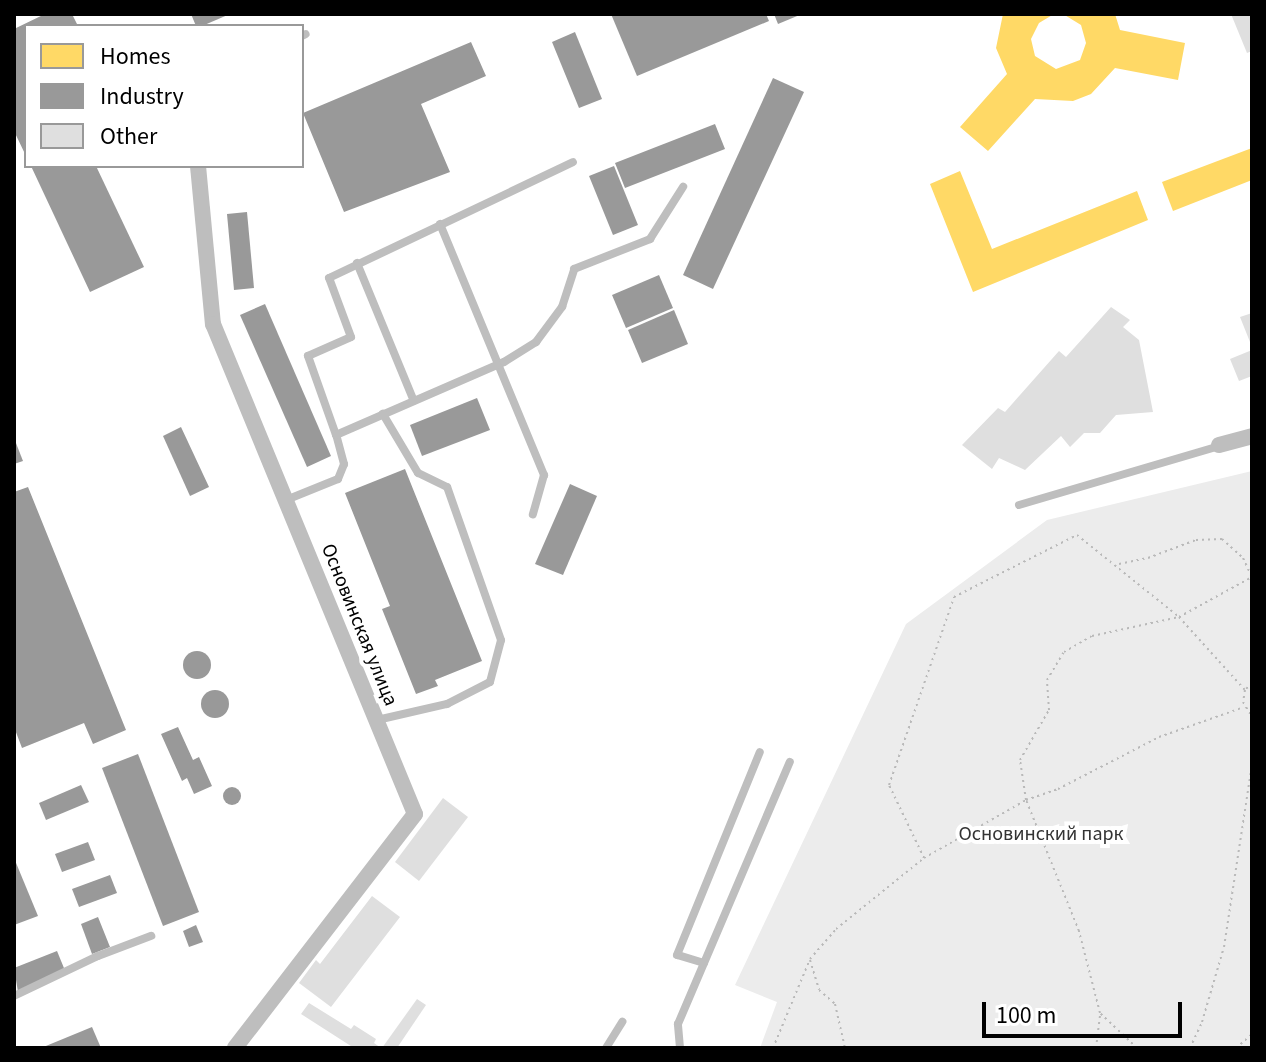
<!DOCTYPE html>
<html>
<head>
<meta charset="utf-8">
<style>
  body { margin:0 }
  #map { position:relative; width:1266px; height:1062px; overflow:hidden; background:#fff; font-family:"Source Sans 3",sans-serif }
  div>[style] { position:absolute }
  .green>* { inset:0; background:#ececec }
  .homes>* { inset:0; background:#ffd966 }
  .industry>* { inset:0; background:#999 }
  .round { border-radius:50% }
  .building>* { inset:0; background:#dfdfdf }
  .path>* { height:2px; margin-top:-1px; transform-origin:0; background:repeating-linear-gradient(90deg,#b9b9b9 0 2px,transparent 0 6px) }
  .service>* { height:8px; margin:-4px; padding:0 4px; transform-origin:4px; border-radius:4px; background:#bebebe }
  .minor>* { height:16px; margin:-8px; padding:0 8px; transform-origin:8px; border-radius:8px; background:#bebebe }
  span { translate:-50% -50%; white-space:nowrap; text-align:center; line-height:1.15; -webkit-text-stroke:8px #fff; paint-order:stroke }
  .street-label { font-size:20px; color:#000 }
  .park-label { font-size:20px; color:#333 }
  .frame { position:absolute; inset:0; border:16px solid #000; pointer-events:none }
  .legend { position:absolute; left:24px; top:24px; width:280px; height:144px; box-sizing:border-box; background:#fff; border:2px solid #999; margin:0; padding:10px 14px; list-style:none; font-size:24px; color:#000 }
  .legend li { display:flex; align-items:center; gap:16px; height:40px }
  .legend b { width:40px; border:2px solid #999 }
  .scale { position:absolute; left:982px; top:1002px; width:200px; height:36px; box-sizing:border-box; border:4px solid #000; border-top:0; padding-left:10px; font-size:24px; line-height:28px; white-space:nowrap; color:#000; -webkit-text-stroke:6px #fff; paint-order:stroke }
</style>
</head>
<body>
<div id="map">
  <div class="green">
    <div style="clip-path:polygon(1252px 471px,1252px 1048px,760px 1048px,777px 1002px,735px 985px,906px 624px,1047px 520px)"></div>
  </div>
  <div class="homes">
    <div style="clip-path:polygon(1003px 14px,1054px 14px,1039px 23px,1031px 39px,1035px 56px,1056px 69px,1080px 60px,1086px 43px,1081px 25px,1063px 14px,1115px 14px,1120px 30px,1185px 43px,1178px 80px,1115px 68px,1091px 94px,1073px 101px,1035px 99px,988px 151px,960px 127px,1007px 74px,996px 48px)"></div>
    <div style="clip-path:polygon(1252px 148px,1252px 180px,1173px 211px,1162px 182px)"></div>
    <div style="clip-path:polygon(960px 171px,992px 249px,1137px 191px,1148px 220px,973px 292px,930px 184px)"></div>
  </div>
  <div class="industry">
    <div style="clip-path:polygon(45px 14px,72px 14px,78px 26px,26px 26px,26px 156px,14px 131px,14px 29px)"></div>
    <div style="clip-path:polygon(191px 14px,230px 14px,202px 26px,196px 26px)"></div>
    <div style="clip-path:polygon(611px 14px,766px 14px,769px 21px,637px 76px)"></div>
    <div style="clip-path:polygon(774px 14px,802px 14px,778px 24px)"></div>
    <div style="clip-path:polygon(575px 32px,602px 99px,579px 108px,552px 42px)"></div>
    <div style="clip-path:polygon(471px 42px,486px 76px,421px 104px,450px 172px,344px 212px,303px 113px)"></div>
    <div style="clip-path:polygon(773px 78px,804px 92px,713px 289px,683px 275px)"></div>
    <div style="clip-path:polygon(715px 124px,725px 149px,625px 188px,615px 163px)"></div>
    <div style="clip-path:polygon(31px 166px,96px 166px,144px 267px,90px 292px)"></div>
    <div style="clip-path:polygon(614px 166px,638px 225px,613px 235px,589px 176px)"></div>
    <div style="clip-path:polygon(247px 212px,254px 288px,234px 290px,227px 214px)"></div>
    <div style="clip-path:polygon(659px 275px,673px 308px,626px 328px,612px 295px)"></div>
    <div style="clip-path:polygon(265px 304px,331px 456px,307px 467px,240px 315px)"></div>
    <div style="clip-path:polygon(674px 310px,688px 344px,642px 363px,628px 330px)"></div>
    <div style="clip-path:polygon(477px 398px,490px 430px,422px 456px,410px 425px)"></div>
    <div style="clip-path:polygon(181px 427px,209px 487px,190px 496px,163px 436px)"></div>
    <div style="clip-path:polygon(14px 438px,23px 461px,14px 464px)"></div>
    <div style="clip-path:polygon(405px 469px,482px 661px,435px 680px,438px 686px,416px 694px,382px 609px,390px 606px,345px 493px)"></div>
    <div style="clip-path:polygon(570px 484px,597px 496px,563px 575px,535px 564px)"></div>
    <div style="clip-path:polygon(28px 487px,126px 730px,93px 744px,84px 723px,22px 748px,14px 727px,14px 492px)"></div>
    <div class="round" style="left:183px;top:651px;width:28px;height:28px"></div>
    <div class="round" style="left:201px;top:690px;width:28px;height:28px"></div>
    <div style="clip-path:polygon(178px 727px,193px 760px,199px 757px,212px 786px,194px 794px,187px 778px,182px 781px,161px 734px)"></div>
    <div style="clip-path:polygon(138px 754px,199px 912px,163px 926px,102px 768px)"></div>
    <div style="clip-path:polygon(81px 785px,89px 802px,46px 820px,39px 803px)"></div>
    <div class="round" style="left:223px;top:787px;width:18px;height:18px"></div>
    <div style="clip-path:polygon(88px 842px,95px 860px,62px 872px,55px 854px)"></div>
    <div style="clip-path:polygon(14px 858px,38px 916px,14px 925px)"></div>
    <div style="clip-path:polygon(110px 875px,117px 893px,79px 907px,72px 889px)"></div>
    <div style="clip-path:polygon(98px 917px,110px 947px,92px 954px,81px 924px)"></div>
    <div style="clip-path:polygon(196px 925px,203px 942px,189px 947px,183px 931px)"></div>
    <div style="clip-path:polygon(57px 951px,66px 973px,18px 992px,14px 968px)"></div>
    <div style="clip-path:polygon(92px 1027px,101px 1048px,41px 1048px)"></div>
  </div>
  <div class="building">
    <div style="clip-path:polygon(1231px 14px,1252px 14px,1252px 51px,1247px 53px)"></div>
    <div style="clip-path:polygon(1111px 307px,1130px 320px,1123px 327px,1139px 340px,1153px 412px,1116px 415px,1100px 433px,1084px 433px,1070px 447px,1061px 436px,1025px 470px,999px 458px,992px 469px,962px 445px,998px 408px,1005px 412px,1059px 351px,1066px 357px)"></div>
    <div style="clip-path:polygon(1252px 313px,1252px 347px,1240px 317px)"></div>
    <div style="clip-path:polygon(1252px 350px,1252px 376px,1239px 381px,1230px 359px)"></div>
    <div style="clip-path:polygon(443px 798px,468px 817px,419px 881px,395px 862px)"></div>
    <div style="clip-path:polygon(372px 896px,400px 917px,331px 1007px,299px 983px,316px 960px,320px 964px)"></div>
    <div style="clip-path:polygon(417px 999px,426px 1005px,397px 1048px,382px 1048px)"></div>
    <div style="clip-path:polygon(309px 1003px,351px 1029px,354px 1025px,376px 1039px,374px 1043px,381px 1048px,354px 1048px,301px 1014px)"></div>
  </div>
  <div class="path">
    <div style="left:1119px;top:564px;width:30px;rotate:-12deg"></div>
    <div style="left:1148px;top:558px;width:51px;rotate:-20.6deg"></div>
    <div style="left:1196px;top:540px;width:26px;rotate:-2deg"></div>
    <div style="left:1222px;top:539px;width:28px;rotate:42deg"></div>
    <div style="left:1243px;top:558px;width:21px;rotate:65deg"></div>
    <div style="left:1252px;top:683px;width:10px;rotate:135deg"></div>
    <div style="left:1245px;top:690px;width:12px;rotate:99deg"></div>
    <div style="left:1243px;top:702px;width:17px;rotate:59deg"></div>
    <div style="left:924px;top:858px;width:81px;rotate:-115.6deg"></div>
    <div style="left:889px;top:785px;width:199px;rotate:-70.9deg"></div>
    <div style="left:954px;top:597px;width:138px;rotate:-26.8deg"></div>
    <div style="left:1077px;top:535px;width:131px;rotate:38.8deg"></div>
    <div style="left:1179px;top:617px;width:98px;rotate:47.9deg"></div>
    <div style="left:810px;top:960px;width:31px;rotate:73deg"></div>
    <div style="left:819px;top:990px;width:21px;rotate:41deg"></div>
    <div style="left:835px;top:1004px;width:45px;rotate:77.2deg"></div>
    <div style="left:773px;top:1048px;width:96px;rotate:-67.4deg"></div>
    <div style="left:810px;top:959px;width:40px;rotate:-49deg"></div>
    <div style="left:836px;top:929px;width:113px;rotate:-38.9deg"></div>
    <div style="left:924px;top:858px;width:117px;rotate:-29.6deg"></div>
    <div style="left:1026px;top:800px;width:34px;rotate:-19deg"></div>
    <div style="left:1058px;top:789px;width:114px;rotate:-27.2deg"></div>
    <div style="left:1159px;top:737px;width:90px;rotate:-19.4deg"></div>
    <div style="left:1096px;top:1048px;width:34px;rotate:-83deg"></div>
    <div style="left:1137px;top:1048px;width:51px;rotate:-136.6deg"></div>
    <div style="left:1100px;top:1013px;width:85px;rotate:-104.4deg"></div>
    <div style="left:1079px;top:931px;width:141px;rotate:-112deg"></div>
    <div style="left:1026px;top:800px;width:40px;rotate:-98.5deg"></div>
    <div style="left:1020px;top:760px;width:58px;rotate:-59.9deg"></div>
    <div style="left:1049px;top:710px;width:30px;rotate:-94deg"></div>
    <div style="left:1047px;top:680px;width:33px;rotate:-59deg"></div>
    <div style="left:1064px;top:652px;width:32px;rotate:-30deg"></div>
    <div style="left:1092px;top:636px;width:89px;rotate:-12.3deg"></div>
    <div style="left:1179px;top:617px;width:83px;rotate:-28.7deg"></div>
    <div style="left:1190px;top:1048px;width:29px;rotate:-65deg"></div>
    <div style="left:1202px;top:1022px;width:78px;rotate:-73.7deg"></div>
    <div style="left:1224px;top:947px;width:184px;rotate:-81.3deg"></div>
    <div style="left:1236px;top:1048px;width:21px;rotate:-41deg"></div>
  </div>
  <div class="service">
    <div style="left:302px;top:36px;width:4px;rotate:-27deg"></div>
    <div style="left:440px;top:224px;width:272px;rotate:67.5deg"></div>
    <div style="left:544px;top:475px;width:41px;rotate:105.8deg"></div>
    <div style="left:357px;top:263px;width:149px;rotate:67.6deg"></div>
    <div style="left:336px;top:435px;width:84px;rotate:-109.5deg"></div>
    <div style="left:308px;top:356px;width:47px;rotate:-23.8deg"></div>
    <div style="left:351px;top:337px;width:63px;rotate:-110.4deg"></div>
    <div style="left:329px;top:278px;width:270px;rotate:-25.4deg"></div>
    <div style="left:286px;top:500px;width:56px;rotate:-22deg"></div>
    <div style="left:338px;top:479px;width:16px;rotate:-68deg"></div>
    <div style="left:344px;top:464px;width:30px;rotate:-105deg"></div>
    <div style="left:336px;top:435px;width:183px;rotate:-23.5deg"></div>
    <div style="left:504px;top:362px;width:38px;rotate:-32deg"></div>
    <div style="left:536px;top:342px;width:44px;rotate:-53.4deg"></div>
    <div style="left:562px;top:307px;width:40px;rotate:-72deg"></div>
    <div style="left:574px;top:269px;width:82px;rotate:-21.5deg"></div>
    <div style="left:650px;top:239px;width:62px;rotate:-57.6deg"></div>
    <div style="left:1019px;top:505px;width:209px;rotate:-16.4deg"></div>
    <div style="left:377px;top:720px;width:72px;rotate:-12.9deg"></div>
    <div style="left:447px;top:704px;width:48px;rotate:-27.1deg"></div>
    <div style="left:490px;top:682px;width:43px;rotate:-75.3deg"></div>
    <div style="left:501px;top:640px;width:162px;rotate:-109.4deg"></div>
    <div style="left:447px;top:487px;width:32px;rotate:-154deg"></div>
    <div style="left:418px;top:473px;width:69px;rotate:-120.7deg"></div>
    <div style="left:704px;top:963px;width:28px;rotate:-163deg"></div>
    <div style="left:677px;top:955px;width:219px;rotate:-67.8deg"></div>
    <div style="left:14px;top:996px;width:93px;rotate:-25.5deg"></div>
    <div style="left:98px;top:956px;width:57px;rotate:-20.7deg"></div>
    <div style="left:606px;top:1048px;width:31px;rotate:-58deg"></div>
    <div style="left:680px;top:1048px;width:24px;rotate:-95deg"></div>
    <div style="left:678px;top:1024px;width:285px;rotate:-66.9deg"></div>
  </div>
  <div class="minor">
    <div style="left:198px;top:166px;width:159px;rotate:84.6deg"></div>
    <div style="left:213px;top:324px;width:530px;rotate:67.6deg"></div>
    <div style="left:415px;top:814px;width:295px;rotate:127.6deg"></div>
    <div style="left:1219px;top:445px;width:34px;rotate:-15deg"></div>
  </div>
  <div class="street-label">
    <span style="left:359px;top:625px;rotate:68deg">Основинская улица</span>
  </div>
  <div class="park-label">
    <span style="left:1041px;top:834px">Основинский парк</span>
  </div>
  <div class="frame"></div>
  <ul class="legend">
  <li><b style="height:22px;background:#ffd966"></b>Homes</li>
  <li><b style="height:22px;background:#999"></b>Industry</li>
  <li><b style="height:22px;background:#dfdfdf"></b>Other</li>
  </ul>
  <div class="scale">100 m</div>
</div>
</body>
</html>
